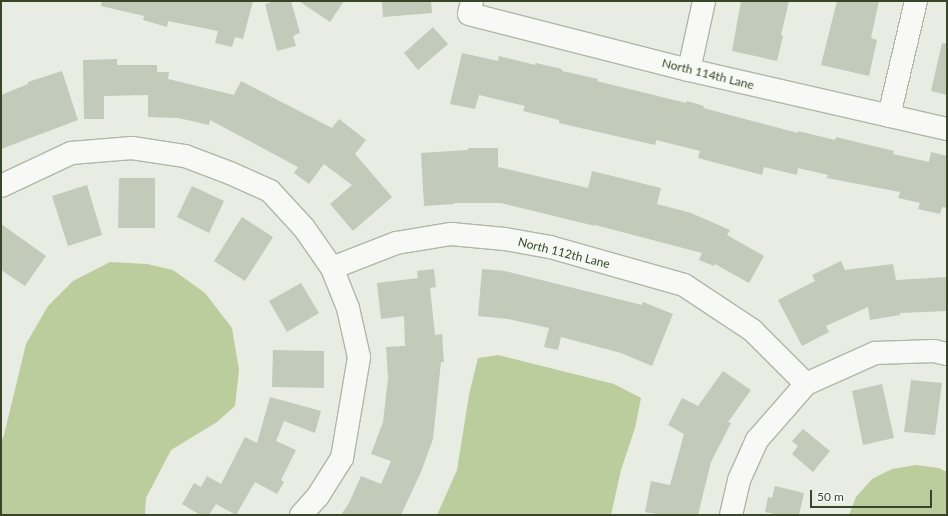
<!DOCTYPE html>
<html>
<head>
<meta charset="utf-8">
<style>
  body { margin:0 }
  #map { position:relative; width:948px; height:516px; overflow:hidden; background:#e8ece3; font-family:Lato,sans-serif }
  div>[style] { position:absolute }
  .water>* { inset:0; background:#bbcd9c }
  .building>* { inset:0; background:#c2caba }
  .roads { filter:drop-shadow(1px 0 #b0b7a7) drop-shadow(-1px 0 #b0b7a7) drop-shadow(0 1px #b0b7a7) drop-shadow(0 -1px #b0b7a7) }
  .minor>* { height:22px; margin:-11px; padding:0 11px; transform-origin:11px; border-radius:11px; background:#f8f9f6 }
  span { translate:-50% -50%; white-space:nowrap; text-align:center; line-height:1.15; -webkit-text-stroke:3.5px #f6f9f3; paint-order:stroke }
  .street-label { font-size:12px; color:#384529 }
  .frame { position:absolute; inset:0; border:2px solid #384529; pointer-events:none }
  .scale { position:absolute; left:810px; top:490px; width:122px; height:18px; box-sizing:border-box; border:2px solid #384529; border-top:0; padding-left:5px; font-size:12px; line-height:14px; white-space:nowrap; color:#384529; -webkit-text-stroke:3px #f6f9f3; paint-order:stroke }
</style>
</head>
<body>
<div id="map">
  <div class="water">
    <div style="clip-path:polygon(110px 262px,147px 264px,173px 270px,205px 293px,232px 328px,239px 370px,235px 406px,217px 422px,171px 450px,146px 498px,145px 515px,1px 515px,1px 442px,4px 435px,26px 344px,48px 306px,73px 281px)"></div>
    <div style="clip-path:polygon(498px 355px,614px 384px,641px 398px,635px 428px,621px 470px,611px 515px,437px 515px,457px 470px,469px 395px,478px 358px)"></div>
    <div style="clip-path:polygon(916px 465px,939px 468px,947px 472px,947px 515px,849px 515px,856px 497px,872px 479px,892px 469px)"></div>
  </div>
  <div class="building">
    <div style="clip-path:polygon(102px 1px,253px 1px,243px 39px,235px 37px,232px 47px,215px 43px,218px 31px,168px 21px,167px 27px,143px 20px,144px 16px,101px 6px)"></div>
    <div style="clip-path:polygon(275px 1px,291px 1px,300px 33px,293px 36px,296px 46px,277px 51px,265px 4px)"></div>
    <div style="clip-path:polygon(299px 1px,344px 1px,330px 22px)"></div>
    <div style="clip-path:polygon(382px 1px,431px 1px,432px 13px,383px 17px)"></div>
    <div style="clip-path:polygon(741px 1px,789px 1px,781px 35px,783px 36px,777px 61px,732px 51px)"></div>
    <div style="clip-path:polygon(837px 1px,879px 1px,871px 38px,877px 40px,869px 76px,821px 65px)"></div>
    <div style="clip-path:polygon(433px 27px,448px 44px,418px 70px,404px 53px)"></div>
    <div style="clip-path:polygon(942px 43px,947px 44px,947px 95px,931px 91px)"></div>
    <div style="clip-path:polygon(462px 53px,498px 61px,499px 56px,535px 65px,536px 63px,562px 69px,562px 71px,598px 79px,597px 81px,686px 103px,687px 101px,704px 106px,703px 108px,798px 133px,798px 131px,835px 140px,836px 137px,894px 151px,893px 154px,929px 162px,931px 152px,947px 156px,947px 208px,942px 207px,940px 214px,918px 209px,920px 203px,898px 198px,900px 192px,827px 178px,828px 175px,798px 168px,797px 175px,764px 167px,762px 175px,698px 158px,700px 151px,656px 140px,655px 145px,559px 123px,559px 120px,523px 111px,525px 106px,479px 95px,475px 109px,450px 104px)"></div>
    <div style="clip-path:polygon(117px 59px,117px 65px,157px 65px,157px 72px,169px 72px,168px 79px,234px 95px,241px 81px,332px 128px,339px 119px,366px 140px,355px 154px,392px 197px,353px 231px,330px 204px,352px 185px,324px 164px,309px 184px,294px 173px,298px 167px,210px 120px,209px 125px,178px 118px,148px 117px,148px 95px,104px 96px,104px 119px,84px 119px,83px 60px)"></div>
    <div style="clip-path:polygon(62px 71px,78px 120px,1px 149px,1px 95px,28px 84px,28px 82px)"></div>
    <div style="clip-path:polygon(468px 148px,498px 148px,498px 167px,588px 188px,592px 171px,661px 188px,657px 204px,691px 213px,730px 230px,727px 235px,764px 256px,749px 283px,715px 264px,714px 266px,699px 260px,702px 253px,595px 225px,595px 226px,501px 203px,454px 203px,454px 204px,424px 206px,421px 153px,468px 150px)"></div>
    <div style="clip-path:polygon(119px 178px,155px 178px,155px 228px,118px 228px)"></div>
    <div style="clip-path:polygon(87px 185px,102px 235px,68px 246px,52px 196px)"></div>
    <div style="clip-path:polygon(192px 186px,224px 201px,209px 233px,177px 217px)"></div>
    <div style="clip-path:polygon(242px 217px,273px 237px,245px 281px,214px 261px)"></div>
    <div style="clip-path:polygon(1px 224px,46px 256px,25px 286px,1px 270px)"></div>
    <div style="clip-path:polygon(841px 261px,845px 270px,893px 264px,896px 280px,947px 277px,947px 311px,900px 313px,900px 315px,870px 320px,868px 307px,826px 326px,829px 332px,802px 346px,778px 300px,815px 281px,812px 275px)"></div>
    <div style="clip-path:polygon(434px 269px,436px 287px,430px 288px,435px 335px,442px 334px,444px 362px,441px 362px,433px 439px,421px 472px,401px 515px,341px 515px,349px 503px,361px 476px,381px 484px,391px 461px,371px 454px,383px 422px,388px 378px,386px 347px,405px 346px,404px 316px,381px 319px,377px 283px,418px 278px,417px 271px)"></div>
    <div style="clip-path:polygon(482px 269px,505px 271px,642px 305px,643px 302px,673px 314px,652px 366px,621px 353px,561px 337px,558px 350px,544px 347px,549px 328px,508px 319px,478px 316px)"></div>
    <div style="clip-path:polygon(301px 283px,319px 313px,287px 332px,269px 301px)"></div>
    <div style="clip-path:polygon(273px 350px,324px 351px,324px 388px,272px 387px)"></div>
    <div style="clip-path:polygon(723px 371px,751px 390px,728px 422px,731px 423px,711px 462px,698px 515px,662px 515px,645px 512px,651px 481px,670px 485px,684px 434px,668px 425px,682px 398px,698px 406px)"></div>
    <div style="clip-path:polygon(911px 380px,942px 383px,935px 435px,904px 432px)"></div>
    <div style="clip-path:polygon(882px 384px,894px 438px,863px 445px,852px 391px)"></div>
    <div style="clip-path:polygon(270px 397px,321px 411px,315px 433px,284px 421px,276px 441px,296px 450px,281px 480px,284px 482px,277px 494px,255px 482px,236px 515px,216px 504px,209px 515px,200px 515px,182px 504px,194px 483px,201px 487px,207px 476px,221px 484px,245px 437px,257px 443px)"></div>
    <div style="clip-path:polygon(803px 429px,830px 451px,813px 472px,792px 454px,798px 446px,792px 441px)"></div>
    <div style="clip-path:polygon(775px 486px,804px 493px,799px 515px,779px 515px,765px 512px,768px 497px,772px 498px)"></div>
  </div>
  <div class="roads">
    <div class="minor">
      <div style="left:472px;top:1px;width:13px;rotate:103deg"></div>
      <div style="left:469px;top:14px;width:227px;rotate:14.3deg"></div>
      <div style="left:689px;top:70px;width:265px;rotate:12.9deg"></div>
      <div style="left:689px;top:70px;width:71px;rotate:-77.7deg"></div>
      <div style="left:889px;top:116px;width:118px;rotate:-76.8deg"></div>
      <div style="left:1px;top:186px;width:77px;rotate:-25.2deg"></div>
      <div style="left:71px;top:153px;width:61px;rotate:-4.7deg"></div>
      <div style="left:132px;top:148px;width:54px;rotate:8.6deg"></div>
      <div style="left:185px;top:156px;width:48px;rotate:20.7deg"></div>
      <div style="left:230px;top:173px;width:44px;rotate:24.2deg"></div>
      <div style="left:270px;top:191px;width:50px;rotate:47.4deg"></div>
      <div style="left:304px;top:228px;width:49px;rotate:55deg"></div>
      <div style="left:332px;top:268px;width:69px;rotate:-21.3deg"></div>
      <div style="left:396px;top:243px;width:56px;rotate:-9.3deg"></div>
      <div style="left:451px;top:234px;width:54px;rotate:5.3deg"></div>
      <div style="left:505px;top:239px;width:46px;rotate:10.1deg"></div>
      <div style="left:550px;top:247px;width:139px;rotate:15.8deg"></div>
      <div style="left:684px;top:285px;width:82px;rotate:33.5deg"></div>
      <div style="left:752px;top:330px;width:76px;rotate:45deg"></div>
      <div style="left:806px;top:384px;width:76px;rotate:-24.2deg"></div>
      <div style="left:875px;top:353px;width:59px;rotate:-1.9deg"></div>
      <div style="left:934px;top:351px;width:13px;rotate:13deg"></div>
      <div style="left:301px;top:515px;width:25px;rotate:-48deg"></div>
      <div style="left:318px;top:496px;width:45px;rotate:-57.7deg"></div>
      <div style="left:342px;top:458px;width:102px;rotate:-80.4deg"></div>
      <div style="left:359px;top:357px;width:50px;rotate:-102.7deg"></div>
      <div style="left:348px;top:308px;width:43px;rotate:-111.8deg"></div>
      <div style="left:731px;top:515px;width:36px;rotate:-77deg"></div>
      <div style="left:739px;top:480px;width:44px;rotate:-65.8deg"></div>
      <div style="left:757px;top:440px;width:74px;rotate:-48.8deg"></div>
    </div>
  </div>
  <div class="street-label">
    <span style="left:708px;top:74px;rotate:14deg">North 114th Lane</span>
    <span style="left:564px;top:253px;rotate:14deg">North 112th Lane</span>
  </div>
  <div class="frame"></div>
  <div class="scale">50 m</div>
</div>
</body>
</html>
